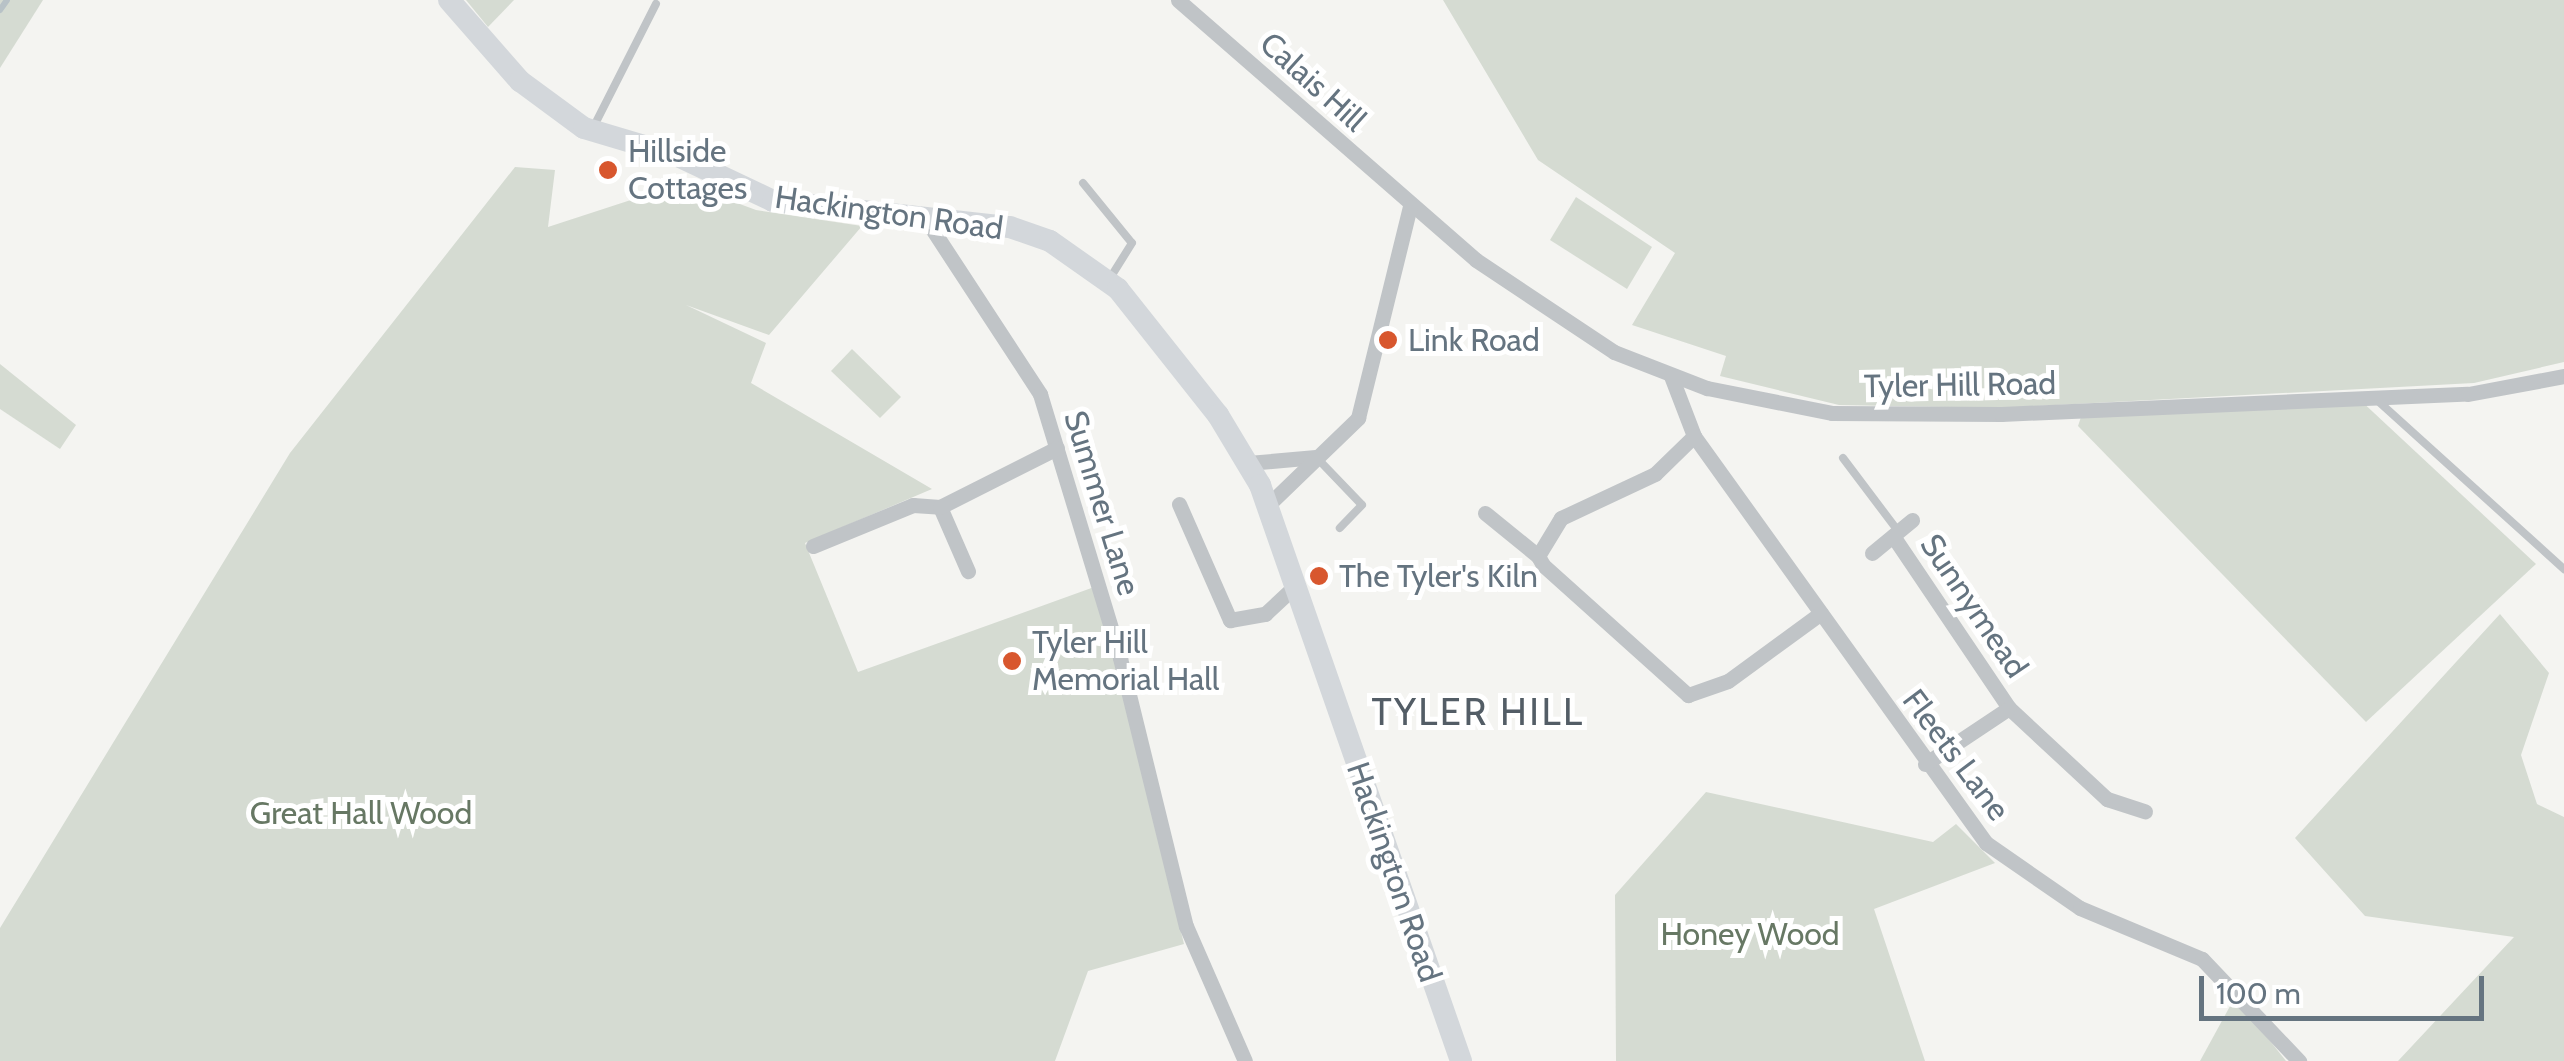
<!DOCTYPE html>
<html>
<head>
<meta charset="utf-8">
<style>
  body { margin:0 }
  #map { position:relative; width:2564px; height:1061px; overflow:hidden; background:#f4f4f1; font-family:Cabin,sans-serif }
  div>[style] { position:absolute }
  .green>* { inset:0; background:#d5dbd2 }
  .stream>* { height:6px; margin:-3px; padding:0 3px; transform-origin:3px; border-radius:3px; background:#b8c2c7 }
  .lane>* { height:8px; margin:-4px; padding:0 4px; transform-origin:4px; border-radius:4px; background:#c0c4c7 }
  .street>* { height:15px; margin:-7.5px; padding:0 7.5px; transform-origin:7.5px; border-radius:7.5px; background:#c0c4c7 }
  .secondary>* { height:22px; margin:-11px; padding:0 11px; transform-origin:11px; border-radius:11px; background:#d3d7db }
  .dots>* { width:28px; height:28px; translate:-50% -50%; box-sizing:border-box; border:5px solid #fff; border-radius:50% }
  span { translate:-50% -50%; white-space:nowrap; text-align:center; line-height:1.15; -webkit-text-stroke:10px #fff; paint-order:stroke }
  .street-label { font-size:32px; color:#657480 }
  .poi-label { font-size:32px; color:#657480 }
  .left { translate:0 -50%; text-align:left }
  .park-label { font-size:32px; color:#677864 }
  .quarter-label { font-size:38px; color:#535d66; letter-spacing:2.5px }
  .scale { position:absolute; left:2199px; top:976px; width:285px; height:45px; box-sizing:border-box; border:5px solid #657480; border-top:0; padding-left:12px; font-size:30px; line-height:35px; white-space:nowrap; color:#657480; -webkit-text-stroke:8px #fff; paint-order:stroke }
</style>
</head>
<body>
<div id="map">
  <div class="green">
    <div style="clip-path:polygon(0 0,43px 0,0 68px)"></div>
    <div style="clip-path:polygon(466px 0,514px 0,488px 27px)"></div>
    <div style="clip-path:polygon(1443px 0,2564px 0,2564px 362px,2474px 383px,2000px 408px,1839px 405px,1720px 376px,1726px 356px,1632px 325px,1675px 253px,1538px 160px)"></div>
    <div style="clip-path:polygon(515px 167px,555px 170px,548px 227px,683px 183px,756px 210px,862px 226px,769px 335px,686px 305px,766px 343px,751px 383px,932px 489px,805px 543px,858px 672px,1097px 586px,1184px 944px,1088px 971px,1055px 1061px,0 1061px,0 928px,290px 453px)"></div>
    <div style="clip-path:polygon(1576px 197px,1652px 247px,1627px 289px,1550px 240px)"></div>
    <div style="clip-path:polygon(852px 349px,901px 397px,880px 418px,831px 371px)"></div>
    <div style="clip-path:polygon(0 364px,76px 425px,60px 449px,0 409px)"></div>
    <div style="clip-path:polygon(2358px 398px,2536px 564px,2366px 722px,2078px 426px,2083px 411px)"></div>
    <div style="clip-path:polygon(2500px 614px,2549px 673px,2521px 755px,2537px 804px,2564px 817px,2564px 1061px,2398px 1061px,2514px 937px,2365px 916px,2295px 838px)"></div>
    <div style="clip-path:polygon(1706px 792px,1933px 842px,1956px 824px,1995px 863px,1874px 909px,1925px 1061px,1616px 1061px,1615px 895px)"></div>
    <div style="clip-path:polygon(2235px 997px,2286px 1061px,2200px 1061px)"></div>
  </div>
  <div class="stream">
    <div style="left:0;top:10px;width:12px;rotate:-55deg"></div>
  </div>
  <div class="lane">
    <div style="left:594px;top:126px;width:137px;rotate:-63.1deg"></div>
    <div style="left:1083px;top:183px;width:77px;rotate:50.8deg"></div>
    <div style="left:1132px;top:243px;width:40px;rotate:122deg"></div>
    <div style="left:2378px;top:401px;width:251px;rotate:42.1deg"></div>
    <div style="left:1316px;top:457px;width:66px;rotate:46.2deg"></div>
    <div style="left:1362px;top:505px;width:32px;rotate:134deg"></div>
    <div style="left:1843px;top:458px;width:91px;rotate:53deg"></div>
  </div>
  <div class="street">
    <div style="left:1178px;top:0;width:395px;rotate:41.1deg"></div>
    <div style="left:1476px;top:260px;width:166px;rotate:33.7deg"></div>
    <div style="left:1614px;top:352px;width:100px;rotate:21.2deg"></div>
    <div style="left:1707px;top:388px;width:127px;rotate:11.3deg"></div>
    <div style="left:1832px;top:413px;width:169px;rotate:0.3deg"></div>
    <div style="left:2001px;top:414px;width:467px;rotate:-2.5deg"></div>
    <div style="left:2468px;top:394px;width:98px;rotate:-10.6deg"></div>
    <div style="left:923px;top:215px;width:214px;rotate:56.8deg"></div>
    <div style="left:1040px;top:394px;width:276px;rotate:73.1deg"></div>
    <div style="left:1120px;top:658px;width:276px;rotate:76.2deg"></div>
    <div style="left:1186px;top:926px;width:147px;rotate:66.4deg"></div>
    <div style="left:1671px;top:376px;width:64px;rotate:69deg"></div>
    <div style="left:1694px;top:436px;width:501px;rotate:54.34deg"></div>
    <div style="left:1986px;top:843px;width:114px;rotate:34.7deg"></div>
    <div style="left:2080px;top:908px;width:132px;rotate:22.7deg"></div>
    <div style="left:2202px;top:959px;width:141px;rotate:46.4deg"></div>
    <div style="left:1694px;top:436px;width:54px;rotate:135.7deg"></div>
    <div style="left:1655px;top:474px;width:104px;rotate:154.9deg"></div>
    <div style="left:1561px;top:518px;width:44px;rotate:121.2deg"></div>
    <div style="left:1538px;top:556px;width:10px;rotate:61deg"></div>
    <div style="left:1543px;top:565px;width:195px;rotate:41.9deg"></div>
    <div style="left:1688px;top:695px;width:42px;rotate:-19.3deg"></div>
    <div style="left:1728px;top:681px;width:115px;rotate:-36.2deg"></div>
    <div style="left:1248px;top:463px;width:68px;rotate:-5deg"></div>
    <div style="left:1179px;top:504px;width:127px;rotate:66.3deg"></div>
    <div style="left:1230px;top:620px;width:36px;rotate:-10deg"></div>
    <div style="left:1265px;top:614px;width:40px;rotate:-43deg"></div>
    <div style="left:1267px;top:506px;width:127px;rotate:-44deg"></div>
    <div style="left:1358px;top:418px;width:217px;rotate:-76.2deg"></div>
    <div style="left:940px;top:507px;width:70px;rotate:66.4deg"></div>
    <div style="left:1485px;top:513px;width:68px;rotate:39.1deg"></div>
    <div style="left:1893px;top:536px;width:207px;rotate:56deg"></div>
    <div style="left:2009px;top:708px;width:134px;rotate:42.9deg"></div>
    <div style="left:2107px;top:799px;width:40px;rotate:18deg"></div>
    <div style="left:813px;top:546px;width:108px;rotate:-22.3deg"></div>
    <div style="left:913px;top:505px;width:27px;rotate:4deg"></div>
    <div style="left:940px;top:507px;width:131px;rotate:-26.8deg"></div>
    <div style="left:1872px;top:553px;width:52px;rotate:-39.5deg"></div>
    <div style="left:1925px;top:764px;width:101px;rotate:-33.7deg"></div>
  </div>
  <div class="secondary">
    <div style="left:449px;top:0;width:108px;rotate:48.8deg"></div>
    <div style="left:520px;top:81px;width:79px;rotate:36.3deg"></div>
    <div style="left:584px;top:128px;width:98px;rotate:16.6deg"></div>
    <div style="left:678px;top:156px;width:105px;rotate:25.3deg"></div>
    <div style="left:773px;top:201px;width:238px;rotate:6.3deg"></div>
    <div style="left:1010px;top:227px;width:42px;rotate:19.3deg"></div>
    <div style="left:1050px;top:241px;width:83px;rotate:35.2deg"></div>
    <div style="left:1118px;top:289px;width:161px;rotate:51.6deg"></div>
    <div style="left:1218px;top:415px;width:82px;rotate:59deg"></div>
    <div style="left:1260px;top:485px;width:610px;rotate:70.76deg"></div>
  </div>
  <div class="dots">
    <div style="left:608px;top:170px;background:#d8572e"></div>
    <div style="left:1388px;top:340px;background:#d8572e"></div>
    <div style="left:1319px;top:576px;background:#d8572e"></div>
    <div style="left:1012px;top:661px;background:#d8572e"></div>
  </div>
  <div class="street-label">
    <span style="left:1313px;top:82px;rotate:42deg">Calais Hill</span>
    <span style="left:889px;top:213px;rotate:8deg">Hackington Road</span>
    <span style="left:1960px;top:385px;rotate:-1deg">Tyler Hill Road</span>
    <span style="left:1102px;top:503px;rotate:73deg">Summer Lane</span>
    <span style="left:1974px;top:606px;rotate:56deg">Sunnymead</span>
    <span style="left:1956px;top:755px;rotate:53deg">Fleets Lane</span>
    <span style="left:1394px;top:872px;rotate:71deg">Hackington Road</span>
  </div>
  <div class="poi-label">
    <span class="left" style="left:628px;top:170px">Hillside<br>Cottages</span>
    <span class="left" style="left:1408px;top:340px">Link Road</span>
    <span class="left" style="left:1339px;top:576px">The Tyler's Kiln</span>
    <span class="left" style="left:1032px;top:661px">Tyler Hill<br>Memorial Hall</span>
  </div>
  <div class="park-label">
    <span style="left:361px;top:813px">Great Hall Wood</span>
    <span style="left:1750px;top:934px">Honey Wood</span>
  </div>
  <div class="quarter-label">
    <span style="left:1478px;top:712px">TYLER HILL</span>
  </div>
  <div class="scale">100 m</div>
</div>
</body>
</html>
